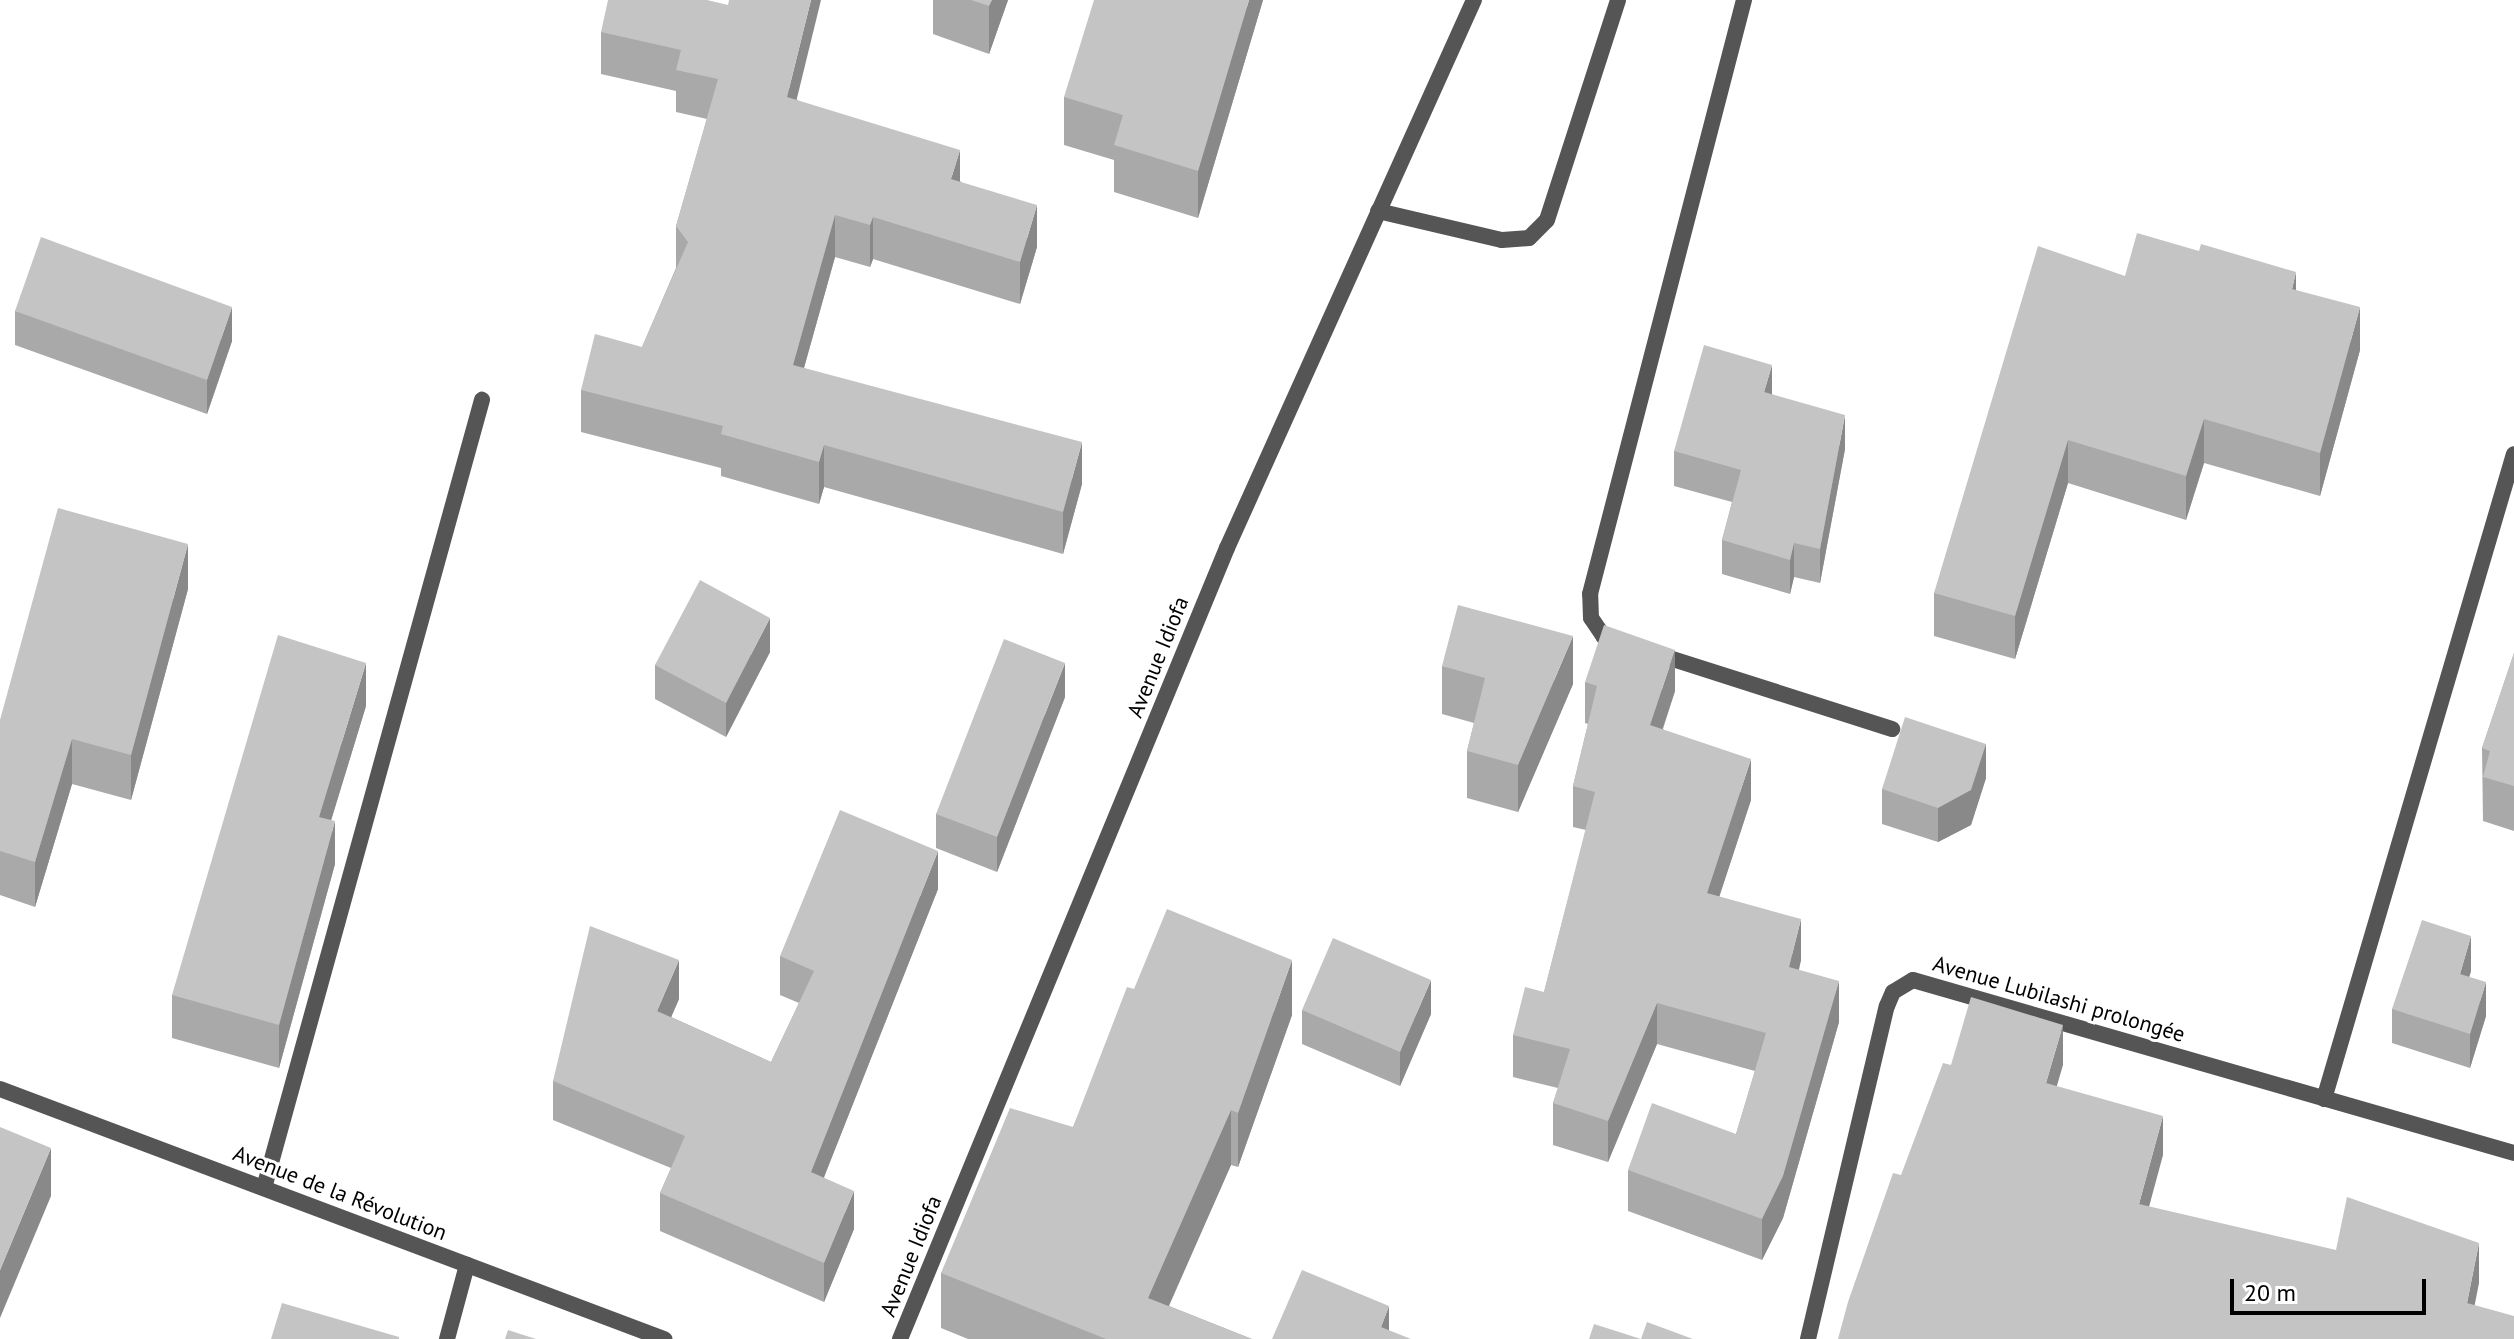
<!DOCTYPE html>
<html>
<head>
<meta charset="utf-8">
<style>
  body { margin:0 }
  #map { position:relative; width:2514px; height:1339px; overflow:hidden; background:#fff; font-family:"PT Sans",sans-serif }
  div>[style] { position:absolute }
  .service>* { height:16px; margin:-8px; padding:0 8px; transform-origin:8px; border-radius:8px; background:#555 }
  .minor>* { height:16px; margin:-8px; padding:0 8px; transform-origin:8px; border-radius:8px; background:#555 }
  .tertiary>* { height:16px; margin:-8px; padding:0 8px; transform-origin:8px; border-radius:8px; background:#555 }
  .wall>* { inset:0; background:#a9a9a9 }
  .shaded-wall>* { inset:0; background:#898989 }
  .building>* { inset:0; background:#c4c4c4 }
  span { translate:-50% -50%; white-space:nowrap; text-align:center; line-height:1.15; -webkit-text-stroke:6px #fff; paint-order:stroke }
  .street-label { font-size:22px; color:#000 }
  .scale { position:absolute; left:2230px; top:1279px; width:196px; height:36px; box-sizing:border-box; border:4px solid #000; border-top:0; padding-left:10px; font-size:24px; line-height:28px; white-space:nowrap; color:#000; -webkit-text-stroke:6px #fff; paint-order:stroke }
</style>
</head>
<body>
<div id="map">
  <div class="service">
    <div style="left:1378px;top:211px;width:127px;rotate:13.2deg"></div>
    <div style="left:1502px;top:240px;width:27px;rotate:-4deg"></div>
    <div style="left:1529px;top:238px;width:25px;rotate:-45deg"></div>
    <div style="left:1547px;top:220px;width:231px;rotate:-72.1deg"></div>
    <div style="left:1620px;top:642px;width:17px;rotate:-163deg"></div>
    <div style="left:1604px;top:637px;width:23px;rotate:-124deg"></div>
    <div style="left:1591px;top:618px;width:24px;rotate:-92deg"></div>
    <div style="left:1590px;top:594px;width:614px;rotate:-75.47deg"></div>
    <div style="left:1657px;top:654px;width:247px;rotate:17.7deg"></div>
  </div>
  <div class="minor">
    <div style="left:2324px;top:1099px;width:672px;rotate:-73.59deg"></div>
    <div style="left:264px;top:1188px;width:818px;rotate:-74.54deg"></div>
    <div style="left:447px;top:1339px;width:77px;rotate:-74.9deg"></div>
    <div style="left:900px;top:1339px;width:856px;rotate:-67.54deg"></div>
    <div style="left:1227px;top:548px;width:601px;rotate:-65.74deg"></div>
    <div style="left:1808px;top:1339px;width:342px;rotate:-76.7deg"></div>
    <div style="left:1887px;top:1006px;width:15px;rotate:-67deg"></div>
    <div style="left:1893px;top:992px;width:23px;rotate:-31deg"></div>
    <div style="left:1913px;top:980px;width:625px;rotate:16.06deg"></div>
  </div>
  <div class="tertiary">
    <div style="left:0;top:1089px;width:710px;rotate:20.63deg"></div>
  </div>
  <div class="wall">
    <div style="clip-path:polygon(933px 0,1008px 0,989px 54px,933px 34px)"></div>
    <div style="clip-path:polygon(1263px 0,1198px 218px,1114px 192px,1114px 160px,1064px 145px,1064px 97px)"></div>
    <div style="clip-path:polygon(728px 5px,797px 100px,960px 181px,1037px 247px,1020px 304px,873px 259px,870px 267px,835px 257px,804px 368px,1082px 484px,1063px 554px,824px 487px,819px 504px,721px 476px,721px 468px,581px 432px,581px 390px,642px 347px,676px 268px,676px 226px,707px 119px,676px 112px,676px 91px,601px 74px,601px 32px)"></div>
    <div style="clip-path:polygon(2125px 276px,2296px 290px,2360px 350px,2320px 496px,2204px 463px,2186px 520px,2068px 483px,2015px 659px,1934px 636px,1934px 593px)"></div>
    <div style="clip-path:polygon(15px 311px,232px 341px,207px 414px,15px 345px)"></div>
    <div style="clip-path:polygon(1772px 394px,1845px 449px,1820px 583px,1794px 577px,1790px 594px,1722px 574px,1722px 540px,1732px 502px,1674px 486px,1674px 451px)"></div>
    <div style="clip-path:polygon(188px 589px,131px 800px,72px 784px,35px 907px,0 895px,0 720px)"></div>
    <div style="clip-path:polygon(770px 652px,726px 737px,655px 699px,655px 665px)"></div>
    <div style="clip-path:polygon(2514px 653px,2514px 831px,2483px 821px,2482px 748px)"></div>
    <div style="clip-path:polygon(1442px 666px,1573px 684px,1518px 812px,1467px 798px,1467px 751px,1474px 723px,1442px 714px)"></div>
    <div style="clip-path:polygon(1585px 682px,1675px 691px,1663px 729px,1751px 800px,1719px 897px,1801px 960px,1799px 970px,1839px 1022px,1783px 1218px,1762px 1260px,1628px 1211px,1628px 1170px,1736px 1134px,1755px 1071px,1657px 1044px,1608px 1162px,1553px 1145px,1553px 1103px,1558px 1088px,1513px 1077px,1513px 1035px,1544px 992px,1586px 830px,1573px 827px,1573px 786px,1588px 724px,1585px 723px)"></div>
    <div style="clip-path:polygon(1065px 697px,997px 872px,936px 848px,936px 814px)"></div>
    <div style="clip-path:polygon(366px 706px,331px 820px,335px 864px,279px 1068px,172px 1038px,172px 995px)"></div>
    <div style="clip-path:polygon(1986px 778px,1971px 825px,1938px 842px,1882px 824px,1882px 789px)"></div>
    <div style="clip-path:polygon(938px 889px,824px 1177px,854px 1229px,824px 1302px,660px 1231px,660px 1193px,671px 1168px,553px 1120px,553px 1081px,679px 999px,671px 1017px,771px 1062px,799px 1003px,780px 995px,780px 956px)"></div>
    <div style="clip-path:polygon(2471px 971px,2469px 977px,2486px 1016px,2470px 1068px,2392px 1043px,2392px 1009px)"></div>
    <div style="clip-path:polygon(1134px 989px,1292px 1015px,1238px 1167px,1231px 1165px,1169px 1306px,1252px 1339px,968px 1339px,941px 1328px,941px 1273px,1073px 1127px)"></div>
    <div style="clip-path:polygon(1302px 1010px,1431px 1014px,1400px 1086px,1302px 1044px)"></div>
  </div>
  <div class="shaded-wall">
    <div style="clip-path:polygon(811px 0,821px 0,787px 139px,787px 97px)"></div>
    <div style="clip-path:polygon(992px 0,1008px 0,989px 54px,989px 6px)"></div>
    <div style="clip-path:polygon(1249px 0,1263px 0,1198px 218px,1198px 171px)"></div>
    <div style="clip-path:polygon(960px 150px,960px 192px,951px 179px)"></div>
    <div style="clip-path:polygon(1037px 205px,1037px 247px,1020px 304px,1020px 262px)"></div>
    <div style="clip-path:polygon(835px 215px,835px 257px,793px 407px,793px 365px)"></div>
    <div style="clip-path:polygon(873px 217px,873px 259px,870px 267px,870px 225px)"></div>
    <div style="clip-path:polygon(2296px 272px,2296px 315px,2292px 289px)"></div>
    <div style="clip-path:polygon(232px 307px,232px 341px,207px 414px,207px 380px)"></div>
    <div style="clip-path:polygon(2360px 307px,2360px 350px,2320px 496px,2320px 453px)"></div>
    <div style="clip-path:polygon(1772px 365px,1772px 400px,1764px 392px)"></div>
    <div style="clip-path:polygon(1845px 415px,1845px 449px,1820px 583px,1820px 549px)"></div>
    <div style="clip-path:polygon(2204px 419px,2204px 463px,2186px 520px,2186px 476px)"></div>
    <div style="clip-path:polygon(2068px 440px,2068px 483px,2015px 659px,2015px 616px)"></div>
    <div style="clip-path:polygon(1082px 442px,1082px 484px,1063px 554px,1063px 512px)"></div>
    <div style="clip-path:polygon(824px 445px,824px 487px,819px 504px,819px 462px)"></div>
    <div style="clip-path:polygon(1794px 543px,1794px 577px,1790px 594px,1790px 560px)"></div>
    <div style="clip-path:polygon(188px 544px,188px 589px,131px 800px,131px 755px)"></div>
    <div style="clip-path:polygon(770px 618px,770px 652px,726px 737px,726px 703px)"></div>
    <div style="clip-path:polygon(1573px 636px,1573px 684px,1518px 812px,1518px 765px)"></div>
    <div style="clip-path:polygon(1675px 650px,1675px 691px,1650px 766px,1650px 725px)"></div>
    <div style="clip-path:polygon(366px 663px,366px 706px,319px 860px,319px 817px)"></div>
    <div style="clip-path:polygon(1065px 663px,1065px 697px,997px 872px,997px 837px)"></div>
    <div style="clip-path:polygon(72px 739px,72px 784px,35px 907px,35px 862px)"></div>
    <div style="clip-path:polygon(1986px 744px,1986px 778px,1971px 825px,1938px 842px,1938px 808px)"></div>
    <div style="clip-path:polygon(1751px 759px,1751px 800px,1707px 934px,1707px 893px)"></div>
    <div style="clip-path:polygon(335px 821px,335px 864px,279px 1068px,279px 1025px)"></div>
    <div style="clip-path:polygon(938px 851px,938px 889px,811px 1210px,811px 1172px)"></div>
    <div style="clip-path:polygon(1801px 919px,1801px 960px,1789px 1008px,1789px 967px)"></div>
    <div style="clip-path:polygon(2471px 936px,2471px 971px,2460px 1008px,2460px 974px)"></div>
    <div style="clip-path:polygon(679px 960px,679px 999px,657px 1050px,657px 1011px)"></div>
    <div style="clip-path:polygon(1292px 960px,1292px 1015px,1238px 1167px,1238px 1113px)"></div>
    <div style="clip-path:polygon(1431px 980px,1431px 1014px,1400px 1086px,1400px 1052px)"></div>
    <div style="clip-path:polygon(1839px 981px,1839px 1022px,1783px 1218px,1762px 1260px,1762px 1219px)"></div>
    <div style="clip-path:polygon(2486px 982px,2486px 1016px,2470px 1068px,2470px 1034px)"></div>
    <div style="clip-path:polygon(1657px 1003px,1657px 1044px,1608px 1162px,1608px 1121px)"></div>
    <div style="clip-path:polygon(2063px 1025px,2063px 1065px,2046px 1123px,2046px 1083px)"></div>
    <div style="clip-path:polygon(1231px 1110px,1231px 1165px,1154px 1339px,1148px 1298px)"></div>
    <div style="clip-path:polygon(2163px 1116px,2163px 1155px,2139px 1244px,2139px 1204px)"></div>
    <div style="clip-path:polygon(51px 1148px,51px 1196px,0 1318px,0 1270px)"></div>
    <div style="clip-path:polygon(854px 1191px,854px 1229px,824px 1302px,824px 1263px)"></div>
    <div style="clip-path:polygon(2479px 1243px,2479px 1283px,2468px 1339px,2467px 1303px)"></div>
    <div style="clip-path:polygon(1389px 1306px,1389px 1339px,1381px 1327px)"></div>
  </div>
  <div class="building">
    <div style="clip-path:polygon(608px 0,707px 0,728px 5px,729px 0,811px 0,787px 97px,960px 150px,951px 179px,1037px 205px,1020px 262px,873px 217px,870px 225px,835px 215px,793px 365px,1082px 442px,1063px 512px,824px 445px,819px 462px,721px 434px,723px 426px,581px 390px,595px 334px,642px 347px,688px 242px,676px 226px,718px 79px,676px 70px,681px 50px,601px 32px)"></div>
    <div style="clip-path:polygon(971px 0,992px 0,989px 6px)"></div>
    <div style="clip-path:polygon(1094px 0,1249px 0,1198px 171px,1114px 145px,1123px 115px,1064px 97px)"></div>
    <div style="clip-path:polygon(2137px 233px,2199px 251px,2201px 244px,2296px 272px,2292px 289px,2360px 307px,2320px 453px,2204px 419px,2186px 476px,2068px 440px,2015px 616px,1934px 593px,2038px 246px,2125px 276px)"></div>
    <div style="clip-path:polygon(41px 237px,232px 307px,207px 380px,15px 311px)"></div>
    <div style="clip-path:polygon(1704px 345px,1772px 365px,1764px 392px,1845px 415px,1820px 549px,1794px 543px,1790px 560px,1722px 540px,1741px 470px,1674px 451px)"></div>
    <div style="clip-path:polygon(58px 508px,188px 544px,131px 755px,72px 739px,35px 862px,0 851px,0 720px)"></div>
    <div style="clip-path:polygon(700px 580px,770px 618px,726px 703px,655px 665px)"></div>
    <div style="clip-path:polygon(1458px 605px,1573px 636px,1518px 765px,1467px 751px,1485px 678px,1442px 666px)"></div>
    <div style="clip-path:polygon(1604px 625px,1675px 650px,1650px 725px,1751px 759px,1707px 893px,1801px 919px,1789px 967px,1839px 981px,1783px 1176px,1762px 1219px,1628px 1170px,1652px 1103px,1736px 1134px,1766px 1033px,1657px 1003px,1608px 1121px,1553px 1103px,1570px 1049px,1513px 1035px,1525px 987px,1544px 992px,1595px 792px,1573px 786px,1597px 686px,1585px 682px)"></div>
    <div style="clip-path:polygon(278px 635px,366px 663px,319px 817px,335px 821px,279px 1025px,172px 995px)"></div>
    <div style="clip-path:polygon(1004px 639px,1065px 663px,997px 837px,936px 814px)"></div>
    <div style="clip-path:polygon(2514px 653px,2514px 786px,2483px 777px,2490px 751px,2482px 748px)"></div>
    <div style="clip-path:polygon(1905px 717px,1986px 744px,1971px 790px,1938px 808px,1882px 789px)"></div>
    <div style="clip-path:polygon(840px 810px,938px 851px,811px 1172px,854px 1191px,824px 1263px,660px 1193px,685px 1136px,553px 1081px,590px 926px,679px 960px,657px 1011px,771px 1062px,814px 971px,780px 956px)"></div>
    <div style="clip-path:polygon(1167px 909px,1292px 960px,1238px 1113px,1231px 1110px,1148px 1298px,1252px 1339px,1106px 1339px,941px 1273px,1010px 1108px,1073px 1127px,1127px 987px,1134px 989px)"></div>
    <div style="clip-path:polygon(2422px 920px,2471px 936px,2460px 974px,2486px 982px,2470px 1034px,2392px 1009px)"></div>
    <div style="clip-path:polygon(1333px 938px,1431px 980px,1400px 1052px,1302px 1010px)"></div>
    <div style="clip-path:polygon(1971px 997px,2063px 1025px,2046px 1083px,2163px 1116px,2139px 1204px,2336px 1250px,2347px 1197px,2479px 1243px,2467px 1303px,2514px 1316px,2514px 1339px,1838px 1339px,1848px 1302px,1893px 1173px,1901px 1175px,1943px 1063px,1951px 1065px)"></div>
    <div style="clip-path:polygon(0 1127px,51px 1148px,0 1270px)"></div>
    <div style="clip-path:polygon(1302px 1270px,1389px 1306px,1381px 1327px,1411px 1339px,1272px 1339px)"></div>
    <div style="clip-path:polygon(282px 1303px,399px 1337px,399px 1339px,271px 1339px)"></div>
    <div style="clip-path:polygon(1647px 1322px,1693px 1339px,1589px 1339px,1594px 1324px,1641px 1339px)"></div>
    <div style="clip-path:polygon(508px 1330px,536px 1339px,505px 1339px)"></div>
  </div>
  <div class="street-label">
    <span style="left:1158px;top:657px;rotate:-68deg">Avenue Idiofa</span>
    <span style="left:2059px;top:999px;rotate:16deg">Avenue Lubilashi prolongée</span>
    <span style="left:340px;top:1193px;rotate:21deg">Avenue de la Révolution</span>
    <span style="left:911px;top:1256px;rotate:-68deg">Avenue Idiofa</span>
  </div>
  <div class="scale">20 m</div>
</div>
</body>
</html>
